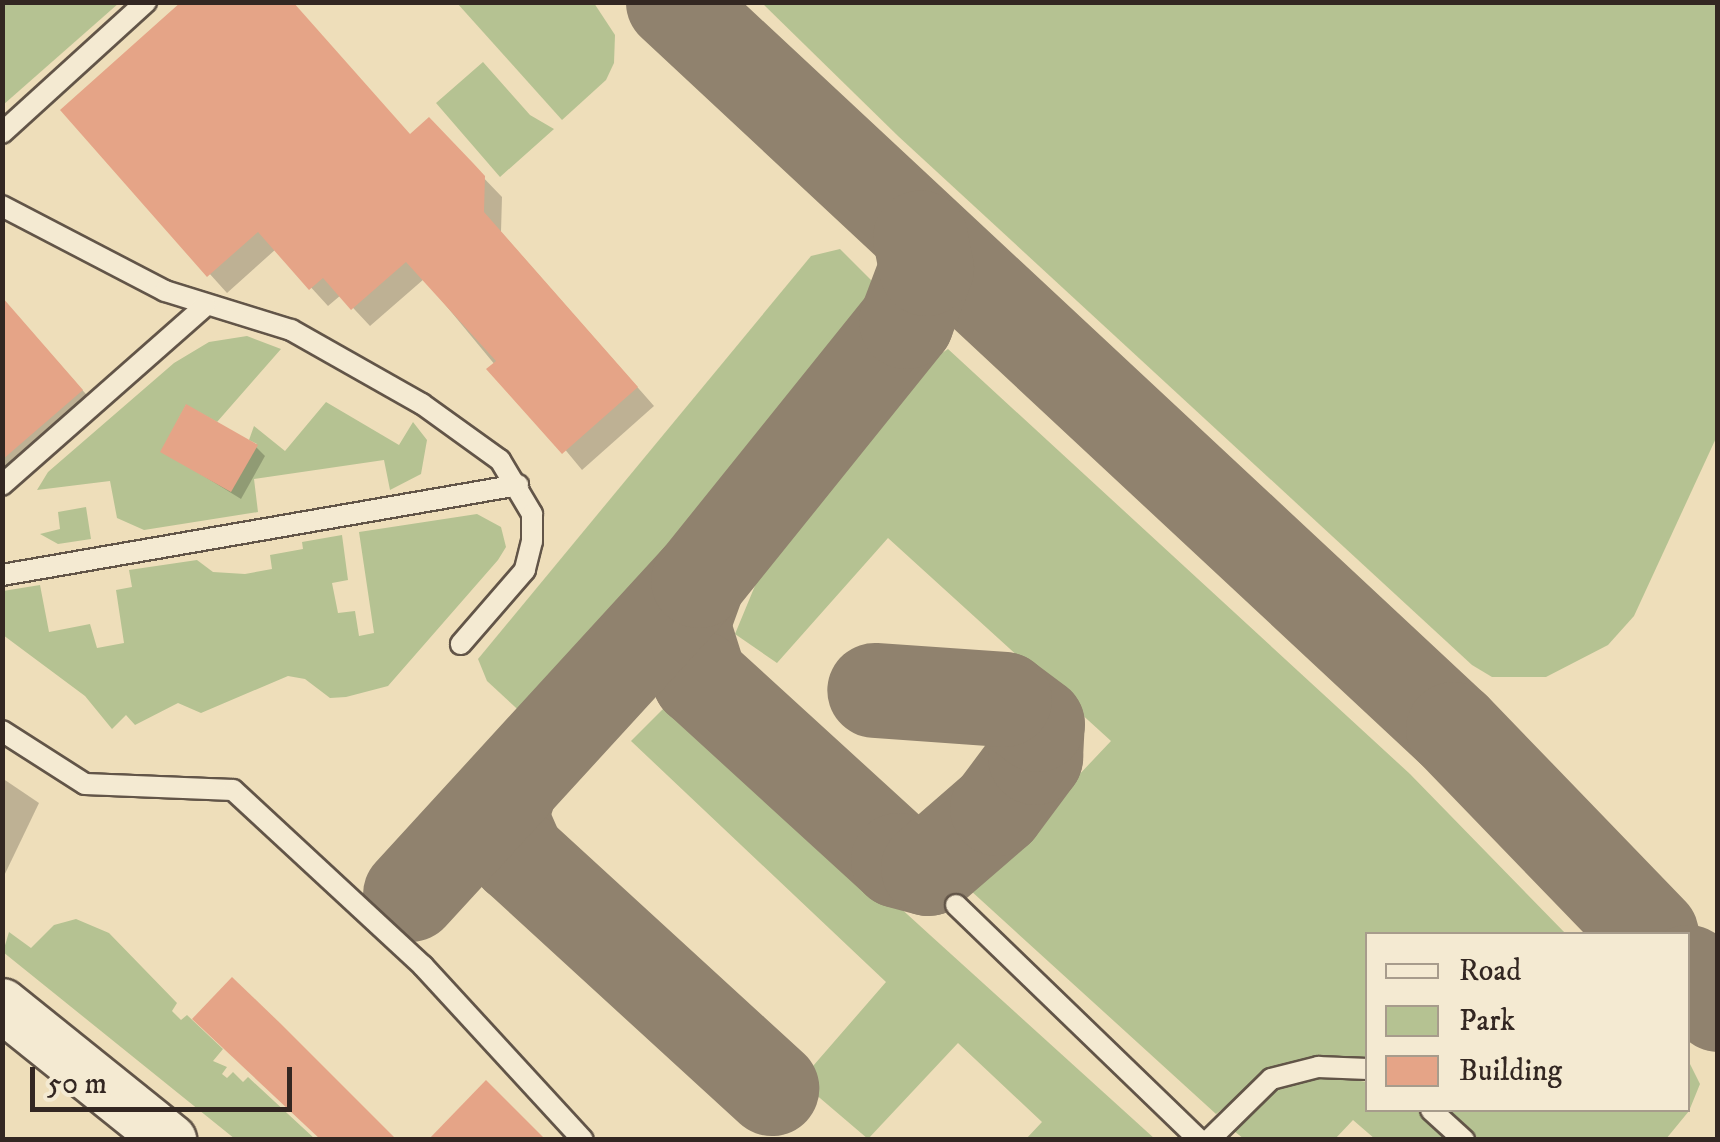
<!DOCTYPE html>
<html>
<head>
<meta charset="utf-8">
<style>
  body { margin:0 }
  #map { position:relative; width:1720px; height:1142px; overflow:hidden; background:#eedeba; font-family:"IM FELL DW Pica",serif }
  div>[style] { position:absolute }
  .green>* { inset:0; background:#b5c292 }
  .shadow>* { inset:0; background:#0003 }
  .taxiway>* { height:95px; margin:-47.5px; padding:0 47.5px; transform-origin:47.5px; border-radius:47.5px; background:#90826e }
  .building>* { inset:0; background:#e5a487 }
  .roads { filter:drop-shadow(2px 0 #625548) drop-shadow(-2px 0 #625548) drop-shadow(0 2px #625548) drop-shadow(0 -2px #625548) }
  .service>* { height:20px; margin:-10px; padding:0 10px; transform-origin:10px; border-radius:10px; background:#f4ead2 }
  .tertiary>* { height:52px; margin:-26px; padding:0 26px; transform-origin:26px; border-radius:26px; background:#f4ead2 }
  span { translate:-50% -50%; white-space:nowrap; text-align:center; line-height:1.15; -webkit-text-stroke:8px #f4ead2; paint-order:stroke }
  .frame { position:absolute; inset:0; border:5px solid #332722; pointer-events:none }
  .legend { position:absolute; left:1365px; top:932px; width:325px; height:180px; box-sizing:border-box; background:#f4ead2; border:2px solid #a79c8c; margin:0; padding:12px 18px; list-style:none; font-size:30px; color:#332722 }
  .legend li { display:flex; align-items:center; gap:20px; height:50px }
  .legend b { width:50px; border:2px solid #a79c8c }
  .scale { position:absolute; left:30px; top:1067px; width:262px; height:45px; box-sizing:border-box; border:5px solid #332722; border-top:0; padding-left:12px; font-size:30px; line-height:35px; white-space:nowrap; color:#332722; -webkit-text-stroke:8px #f4ead2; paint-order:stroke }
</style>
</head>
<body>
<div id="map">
  <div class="green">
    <div style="clip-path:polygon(3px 2px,119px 2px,119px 3px,3px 105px)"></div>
    <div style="clip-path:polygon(457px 3px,594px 3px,615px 35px,614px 63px,606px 80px,562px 120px)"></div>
    <div style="clip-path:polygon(762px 3px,1717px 3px,1717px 436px,1634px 616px,1608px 645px,1546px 677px,1492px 677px,1472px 665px,898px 136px)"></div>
    <div style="clip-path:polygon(483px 62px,530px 115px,554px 129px,500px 177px,436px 103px)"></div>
    <div style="clip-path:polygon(840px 249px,872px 281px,857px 329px,546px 717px,526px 717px,487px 681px,478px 659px,811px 256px)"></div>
    <div style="clip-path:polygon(247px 336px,281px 349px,217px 422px,186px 405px,161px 452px,257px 444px,249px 440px,254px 426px,285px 451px,326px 402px,399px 445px,413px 422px,427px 440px,421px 474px,390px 490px,384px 460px,254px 479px,258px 512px,144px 530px,117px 518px,110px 481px,37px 490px,48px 472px,174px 363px,209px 342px)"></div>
    <div style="clip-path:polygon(948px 349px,1410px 774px,1566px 934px,1368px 934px,1367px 1057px,1317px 1057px,1274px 1068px,1216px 1114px,970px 890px,1111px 741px,888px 538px,777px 663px,735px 634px,771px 547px,885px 391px)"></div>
    <div style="clip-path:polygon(86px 507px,91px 539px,58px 544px,40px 534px,60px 529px,58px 512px)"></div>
    <div style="clip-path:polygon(477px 514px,501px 527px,506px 547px,498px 560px,388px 686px,346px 697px,330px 698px,305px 679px,288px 676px,201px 713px,178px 703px,135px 725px,126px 715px,112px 729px,85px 696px,3px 635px,3px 591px,40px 585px,49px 632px,90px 624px,97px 648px,124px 643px,116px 590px,132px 587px,129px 570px,197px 560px,213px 572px,245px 574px,272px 569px,270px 555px,303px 549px,302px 542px,342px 535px,348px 580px,332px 583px,338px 613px,355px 611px,359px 636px,374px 633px,359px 532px)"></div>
    <div style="clip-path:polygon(672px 700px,930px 935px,1155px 1139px,1026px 1139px,1042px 1122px,958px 1043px,868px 1139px,800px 1081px,886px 982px,631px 741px)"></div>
    <div style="clip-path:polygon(76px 919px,109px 933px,177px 1003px,172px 1011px,181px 1020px,187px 1015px,223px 1049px,213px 1061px,227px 1067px,222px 1074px,227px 1078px,233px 1072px,243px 1082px,248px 1077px,315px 1139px,235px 1139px,3px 952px,9px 932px,31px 948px,54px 925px)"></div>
    <div style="clip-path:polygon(1688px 1060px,1700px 1084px,1689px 1111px,1666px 1139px,1479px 1139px,1447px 1110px,1688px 1110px)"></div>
    <div style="clip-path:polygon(1328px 1076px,1367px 1082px,1368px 1110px,1420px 1110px,1454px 1139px,1375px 1139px,1353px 1120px,1335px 1139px,1244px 1139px,1229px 1127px,1274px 1089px)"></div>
  </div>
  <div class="shadow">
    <div style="clip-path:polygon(63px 111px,411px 136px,429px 121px,502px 197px,501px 232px,654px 406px,582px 470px,424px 279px,370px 326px,341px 295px,328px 306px,276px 249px,227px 293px)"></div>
    <div style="clip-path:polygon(2px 298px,99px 409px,2px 493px)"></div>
    <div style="clip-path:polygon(256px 447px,265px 456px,241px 499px,163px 451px)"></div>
    <div style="clip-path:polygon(2px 778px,39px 803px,2px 880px)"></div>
  </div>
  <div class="taxiway">
    <div style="left:673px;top:2px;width:1066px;rotate:42.99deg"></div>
    <div style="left:1453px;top:729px;width:285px;rotate:46deg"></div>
    <div style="left:698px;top:580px;width:47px;rotate:110deg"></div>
    <div style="left:682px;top:624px;width:57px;rotate:72.5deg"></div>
    <div style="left:699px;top:678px;width:270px;rotate:42.4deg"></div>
    <div style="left:898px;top:860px;width:31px;rotate:15deg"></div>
    <div style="left:928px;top:868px;width:91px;rotate:-41deg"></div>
    <div style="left:997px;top:808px;width:64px;rotate:-53.3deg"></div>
    <div style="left:1035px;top:757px;width:33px;rotate:-87deg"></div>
    <div style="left:1037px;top:724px;width:41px;rotate:-142.9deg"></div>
    <div style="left:1004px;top:699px;width:130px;rotate:-176deg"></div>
    <div style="left:510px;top:786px;width:32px;rotate:108deg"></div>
    <div style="left:500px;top:816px;width:43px;rotate:66.4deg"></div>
    <div style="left:517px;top:855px;width:345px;rotate:42.5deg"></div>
    <div style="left:410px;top:894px;width:426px;rotate:-47.5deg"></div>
    <div style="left:698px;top:580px;width:332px;rotate:-51.2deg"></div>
    <div style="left:906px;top:321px;width:57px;rotate:-69.3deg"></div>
    <div style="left:926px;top:268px;width:31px;rotate:-101deg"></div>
    <div style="left:1688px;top:972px;width:44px;rotate:46.8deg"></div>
  </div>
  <div class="building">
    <div style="clip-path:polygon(181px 2px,293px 2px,410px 134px,429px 117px,473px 163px,485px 176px,484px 212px,638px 387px,562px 454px,486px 369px,496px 361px,406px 262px,351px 310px,323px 278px,309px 290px,258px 232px,207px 277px,60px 110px)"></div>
    <div style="clip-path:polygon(2px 297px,83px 390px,2px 460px)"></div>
    <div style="clip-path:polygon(186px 404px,258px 445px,231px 492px,160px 452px)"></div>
    <div style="clip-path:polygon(232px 977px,281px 1024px,397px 1140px,321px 1140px,192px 1019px)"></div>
    <div style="clip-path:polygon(486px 1080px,546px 1140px,428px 1140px)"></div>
  </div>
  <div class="roads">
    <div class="service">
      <div style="left:2px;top:133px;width:195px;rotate:-42.3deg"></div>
      <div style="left:2px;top:206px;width:184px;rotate:27.5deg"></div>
      <div style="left:165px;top:291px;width:132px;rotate:17.2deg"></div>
      <div style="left:291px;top:330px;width:150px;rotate:29.5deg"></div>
      <div style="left:422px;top:404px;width:96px;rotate:35.7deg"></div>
      <div style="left:500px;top:460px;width:63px;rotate:59.3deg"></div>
      <div style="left:532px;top:514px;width:27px;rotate:90deg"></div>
      <div style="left:532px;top:541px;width:30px;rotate:104deg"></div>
      <div style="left:525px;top:570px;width:98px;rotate:130.9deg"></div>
      <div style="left:2px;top:485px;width:271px;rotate:-41.4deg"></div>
      <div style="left:2px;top:575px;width:524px;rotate:-9.89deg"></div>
      <div style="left:2px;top:731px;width:98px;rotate:32.6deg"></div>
      <div style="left:85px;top:784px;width:148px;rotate:2.3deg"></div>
      <div style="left:233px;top:790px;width:259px;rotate:42.8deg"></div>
      <div style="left:423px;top:966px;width:236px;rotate:47.4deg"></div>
      <div style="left:956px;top:905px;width:338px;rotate:44deg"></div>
      <div style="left:1431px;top:1110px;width:45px;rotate:42.3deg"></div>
      <div style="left:1209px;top:1140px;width:87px;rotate:-44.5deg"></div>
      <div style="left:1271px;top:1079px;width:49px;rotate:-14.3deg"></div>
      <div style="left:1318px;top:1067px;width:50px;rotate:2.3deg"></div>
    </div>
    <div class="tertiary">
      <div style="left:2px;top:1005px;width:216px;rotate:38.8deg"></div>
    </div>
  </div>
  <div class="frame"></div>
  <ul class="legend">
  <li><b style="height:12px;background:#f4ead2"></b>Road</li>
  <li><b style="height:28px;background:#b5c292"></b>Park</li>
  <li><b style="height:28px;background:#e5a487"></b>Building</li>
  </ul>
  <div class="scale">50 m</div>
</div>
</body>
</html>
